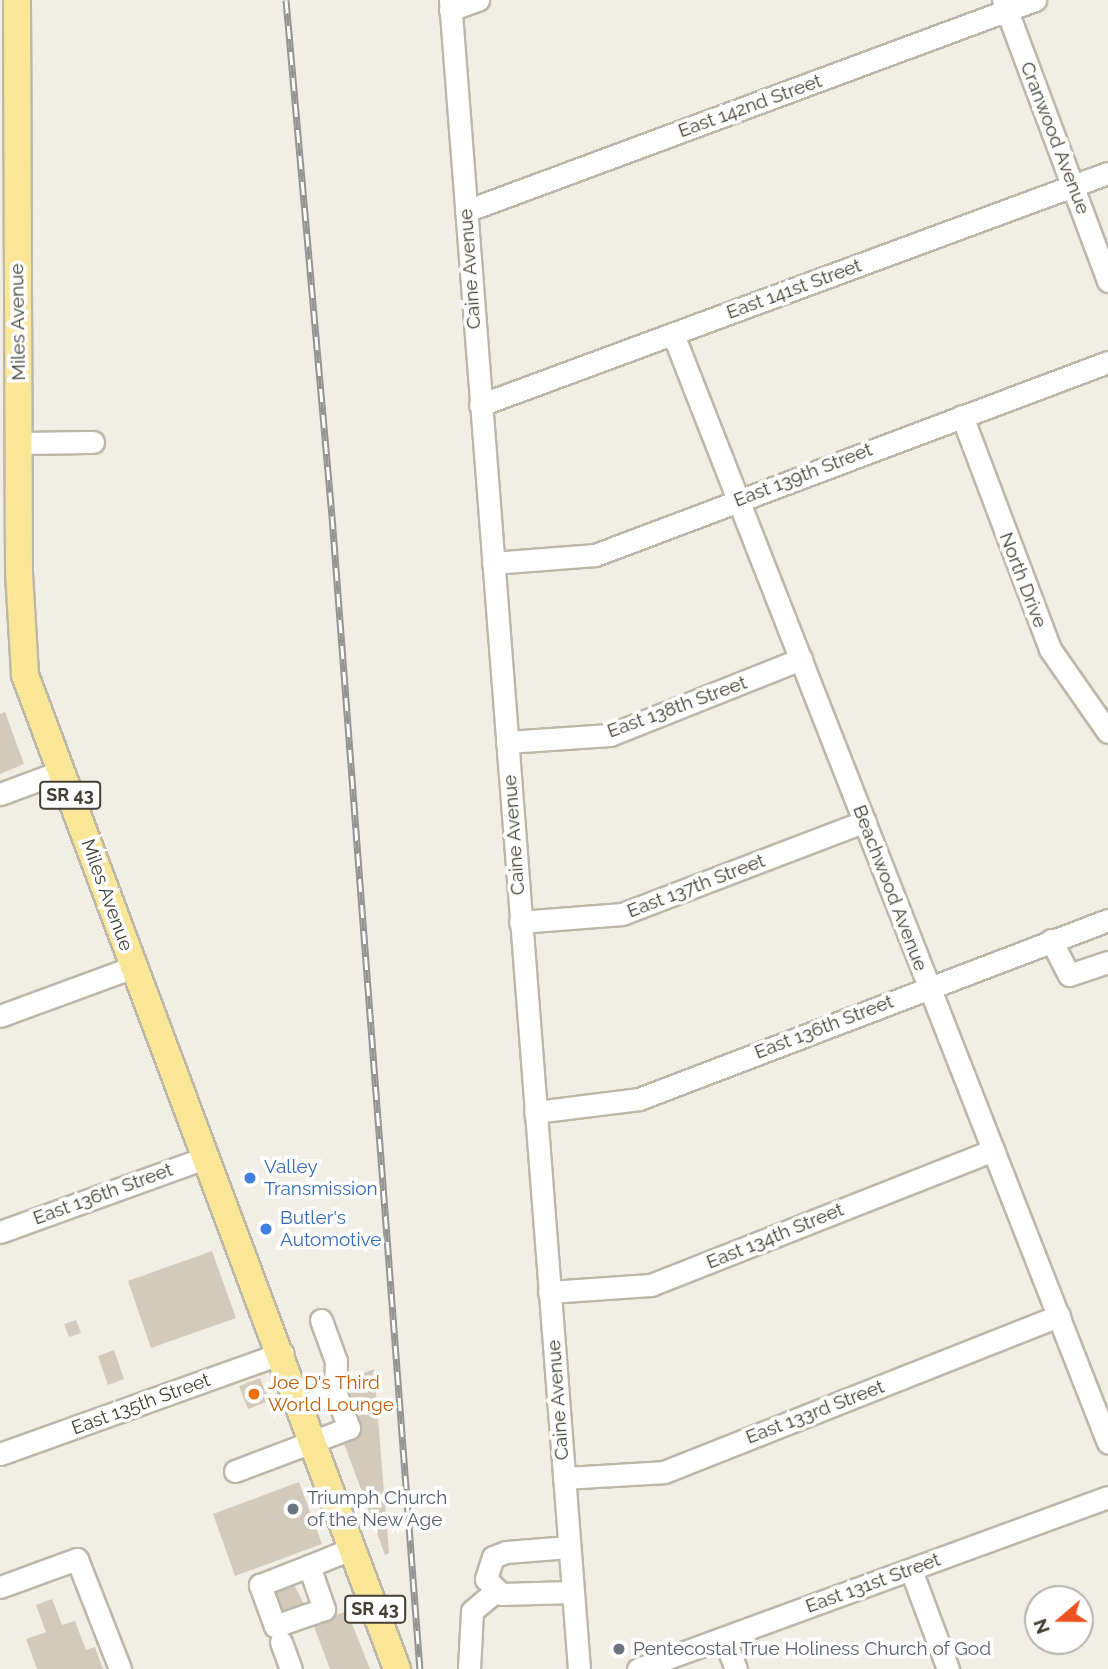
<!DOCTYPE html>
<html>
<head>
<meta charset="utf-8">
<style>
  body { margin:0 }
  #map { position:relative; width:1108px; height:1669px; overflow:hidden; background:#f1efe5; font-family:Raleway,sans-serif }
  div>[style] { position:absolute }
  .building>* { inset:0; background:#d2cbbb }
  .roads { filter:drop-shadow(2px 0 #bcb7a8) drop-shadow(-2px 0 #bcb7a8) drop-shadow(0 2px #bcb7a8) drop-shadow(0 -2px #bcb7a8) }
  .minor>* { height:21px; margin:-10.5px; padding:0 10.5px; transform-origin:10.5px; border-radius:10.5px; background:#fff }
  .major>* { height:26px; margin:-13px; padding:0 13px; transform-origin:13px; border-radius:13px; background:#f9e696 }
  .rail>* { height:7px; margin-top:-3.5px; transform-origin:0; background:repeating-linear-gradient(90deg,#fff 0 13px,#949494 0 26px); box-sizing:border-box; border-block:2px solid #949494 }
  .dots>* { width:19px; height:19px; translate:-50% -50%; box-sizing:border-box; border:4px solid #fff; border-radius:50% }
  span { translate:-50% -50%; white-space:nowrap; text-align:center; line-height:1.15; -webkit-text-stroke:7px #fff; paint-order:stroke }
  .shield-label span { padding:2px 5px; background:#fff; border:2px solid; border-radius:5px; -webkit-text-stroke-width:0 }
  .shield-label { font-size:18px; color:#433f35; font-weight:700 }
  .street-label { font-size:19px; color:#433f35 }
  .shop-label { font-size:19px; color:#366cbe }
  .left { translate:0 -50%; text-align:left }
  .food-label { font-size:19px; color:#c56008 }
  .worship-label { font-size:19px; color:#5b616d }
  .north { position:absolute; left:1024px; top:1585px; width:70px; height:70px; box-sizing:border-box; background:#fff; border:2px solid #b4b2ae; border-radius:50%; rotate:250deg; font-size:19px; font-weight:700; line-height:28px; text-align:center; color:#433f35 }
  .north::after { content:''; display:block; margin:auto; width:24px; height:32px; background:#ef511e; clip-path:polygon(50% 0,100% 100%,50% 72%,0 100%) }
</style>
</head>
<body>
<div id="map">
  <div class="building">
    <div style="clip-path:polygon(5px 712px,24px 764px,0 774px,0 714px)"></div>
    <div style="clip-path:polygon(212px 1251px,236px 1318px,151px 1348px,128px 1281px)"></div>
    <div style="clip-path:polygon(76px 1320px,81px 1333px,69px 1337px,64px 1324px)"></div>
    <div style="clip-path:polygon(114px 1350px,124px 1379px,108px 1385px,98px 1356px)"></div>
    <div style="clip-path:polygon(374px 1369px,389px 1553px,385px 1555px,341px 1435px,341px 1382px)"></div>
    <div style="clip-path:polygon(260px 1378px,269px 1401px,248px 1409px,239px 1386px)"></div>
    <div style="clip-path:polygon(299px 1482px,322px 1544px,235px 1576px,213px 1514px)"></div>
    <div style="clip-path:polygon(292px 1581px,304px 1604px,282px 1612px,275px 1593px)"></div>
    <div style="clip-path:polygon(52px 1599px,62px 1625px,75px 1621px,86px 1650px,95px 1647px,103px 1669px,37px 1669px,26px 1639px,46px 1632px,36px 1605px)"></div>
    <div style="clip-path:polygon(347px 1611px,370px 1669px,330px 1669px,313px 1624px)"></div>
  </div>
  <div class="roads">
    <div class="minor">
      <div style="left:450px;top:0;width:1674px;rotate:85.58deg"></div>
      <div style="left:1003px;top:0;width:300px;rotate:69.5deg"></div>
      <div style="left:450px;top:10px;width:30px;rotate:-20deg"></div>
      <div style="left:466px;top:211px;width:607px;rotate:-20.35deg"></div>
      <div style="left:673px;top:334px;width:1191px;rotate:68.58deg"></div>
      <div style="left:480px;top:405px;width:669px;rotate:-20.28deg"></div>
      <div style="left:962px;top:416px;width:249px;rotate:69.3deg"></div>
      <div style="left:1050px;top:649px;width:101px;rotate:55.1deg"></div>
      <div style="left:19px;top:443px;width:74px;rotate:-0.8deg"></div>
      <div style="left:493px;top:563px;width:102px;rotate:-4.5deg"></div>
      <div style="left:595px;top:555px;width:548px;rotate:-20.62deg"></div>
      <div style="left:507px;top:742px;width:103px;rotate:-3.9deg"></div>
      <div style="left:610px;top:735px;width:206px;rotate:-21.7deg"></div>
      <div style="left:0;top:794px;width:66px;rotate:-20.4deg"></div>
      <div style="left:520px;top:922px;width:102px;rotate:-4.5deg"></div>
      <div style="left:622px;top:914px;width:260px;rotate:-20.9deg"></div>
      <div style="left:1051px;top:940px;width:39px;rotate:63deg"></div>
      <div style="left:1069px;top:975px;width:41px;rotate:-18.4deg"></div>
      <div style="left:0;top:1016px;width:142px;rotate:-20.2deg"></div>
      <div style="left:535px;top:1112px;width:105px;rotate:-7.1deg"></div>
      <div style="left:639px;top:1099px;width:502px;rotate:-20.89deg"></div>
      <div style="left:0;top:1232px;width:220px;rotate:-19.9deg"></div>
      <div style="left:549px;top:1292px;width:102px;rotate:-3.9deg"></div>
      <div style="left:651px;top:1285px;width:368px;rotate:-21.5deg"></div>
      <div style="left:321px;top:1320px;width:44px;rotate:69.9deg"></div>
      <div style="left:336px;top:1361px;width:31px;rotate:92deg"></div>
      <div style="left:0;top:1454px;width:300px;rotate:-19.7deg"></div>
      <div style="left:235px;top:1471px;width:122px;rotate:-20.7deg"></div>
      <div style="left:349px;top:1428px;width:39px;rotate:-111deg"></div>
      <div style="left:335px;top:1392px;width:36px;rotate:156deg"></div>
      <div style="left:564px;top:1478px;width:100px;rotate:-3.4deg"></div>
      <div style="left:664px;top:1472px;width:425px;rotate:-21.6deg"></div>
      <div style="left:569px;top:1547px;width:63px;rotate:175.5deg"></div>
      <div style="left:506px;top:1552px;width:14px;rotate:159deg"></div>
      <div style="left:493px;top:1557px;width:23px;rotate:108deg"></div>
      <div style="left:486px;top:1579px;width:21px;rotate:45deg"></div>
      <div style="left:501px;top:1594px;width:72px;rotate:-1.6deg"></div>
      <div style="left:309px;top:1566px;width:46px;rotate:70.8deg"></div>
      <div style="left:324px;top:1609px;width:52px;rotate:160.9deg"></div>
      <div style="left:275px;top:1626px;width:44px;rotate:-110.1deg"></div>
      <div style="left:260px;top:1585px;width:53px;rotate:-21.2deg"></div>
      <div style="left:309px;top:1566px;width:48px;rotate:-22.2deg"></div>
      <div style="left:911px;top:1570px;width:106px;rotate:69.5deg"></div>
      <div style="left:0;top:1587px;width:82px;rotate:-20deg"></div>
      <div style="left:77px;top:1559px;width:118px;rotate:68.6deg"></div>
      <div style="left:724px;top:1638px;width:33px;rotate:69deg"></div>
      <div style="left:281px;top:1642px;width:29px;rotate:70deg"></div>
      <div style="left:469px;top:1669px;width:58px;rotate:-87deg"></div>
      <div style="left:472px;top:1611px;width:31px;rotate:-40deg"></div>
      <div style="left:638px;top:1669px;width:500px;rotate:-20.1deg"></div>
    </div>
    <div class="major">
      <div style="left:17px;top:0;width:573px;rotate:89.8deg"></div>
      <div style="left:19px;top:573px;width:102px;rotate:86.6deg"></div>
      <div style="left:25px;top:675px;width:1061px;rotate:69.48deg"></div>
    </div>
  </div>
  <div class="rail">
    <div style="left:286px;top:0;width:518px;rotate:84.91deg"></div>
    <div style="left:332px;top:516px;width:1156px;rotate:85.64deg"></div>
  </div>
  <div class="dots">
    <div style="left:250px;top:1178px;background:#3f7fe0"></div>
    <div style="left:266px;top:1229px;background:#3f7fe0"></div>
    <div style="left:254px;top:1394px;background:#e8710a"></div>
    <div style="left:293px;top:1509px;background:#6b7280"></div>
    <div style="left:619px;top:1649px;background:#6b7280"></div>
  </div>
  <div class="shield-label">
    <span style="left:70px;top:795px">SR 43</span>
    <span style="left:375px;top:1609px">SR 43</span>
  </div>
  <div class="street-label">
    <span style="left:750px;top:106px;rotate:-20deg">East 142nd Street</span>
    <span style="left:1055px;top:138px;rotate:69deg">Cranwood Avenue</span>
    <span style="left:470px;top:269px;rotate:-94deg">Caine Avenue</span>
    <span style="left:794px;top:289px;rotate:-20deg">East 141st Street</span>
    <span style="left:18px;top:322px;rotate:-91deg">Miles Avenue</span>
    <span style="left:803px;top:475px;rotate:-21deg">East 139th Street</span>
    <span style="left:1023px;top:580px;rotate:69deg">North Drive</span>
    <span style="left:677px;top:707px;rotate:-20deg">East 138th Street</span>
    <span style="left:514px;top:835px;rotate:-94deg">Caine Avenue</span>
    <span style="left:696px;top:886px;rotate:-21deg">East 137th Street</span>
    <span style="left:890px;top:888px;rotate:69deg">Beachwood Avenue</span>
    <span style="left:107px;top:895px;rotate:70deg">Miles Avenue</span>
    <span style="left:824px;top:1027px;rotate:-21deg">East 136th Street</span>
    <span style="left:103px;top:1194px;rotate:-20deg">East 136th Street</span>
    <span style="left:775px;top:1236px;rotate:-22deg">East 134th Street</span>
    <span style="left:558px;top:1400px;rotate:-94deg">Caine Avenue</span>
    <span style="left:141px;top:1404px;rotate:-20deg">East 135th Street</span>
    <span style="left:815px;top:1412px;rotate:-21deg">East 133rd Street</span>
    <span style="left:873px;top:1583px;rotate:-20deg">East 131st Street</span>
  </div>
  <div class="shop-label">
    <span class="left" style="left:264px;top:1178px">Valley<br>Transmission</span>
    <span class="left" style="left:280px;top:1229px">Butler's<br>Automotive</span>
  </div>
  <div class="food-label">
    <span class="left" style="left:268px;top:1394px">Joe D's Third<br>World Lounge</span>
  </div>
  <div class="worship-label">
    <span class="left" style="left:307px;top:1509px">Triumph Church<br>of the New Age</span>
    <span class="left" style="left:633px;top:1649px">Pentecostal True Holiness Church of God</span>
  </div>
  <div class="north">N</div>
</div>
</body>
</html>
